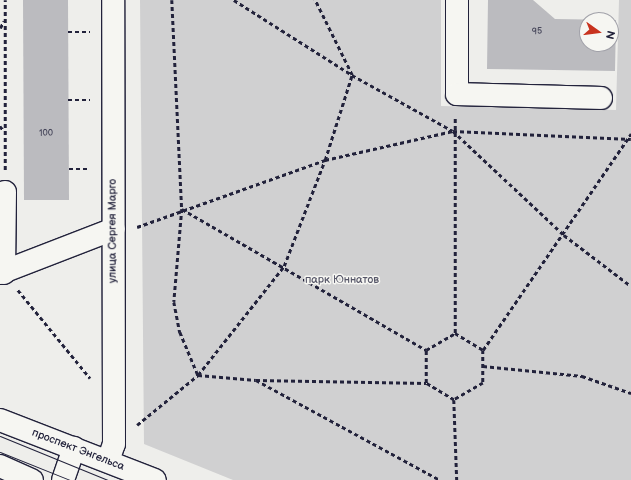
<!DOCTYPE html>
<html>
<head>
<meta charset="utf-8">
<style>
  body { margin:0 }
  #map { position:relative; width:631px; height:480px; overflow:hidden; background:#eeeeeb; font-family:"Balsamiq Sans",sans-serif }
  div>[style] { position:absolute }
  .green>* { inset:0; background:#d0d0d1 }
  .building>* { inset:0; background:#bbbbbf }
  .path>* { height:2.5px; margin-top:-1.25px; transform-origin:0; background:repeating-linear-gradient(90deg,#22223b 0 4px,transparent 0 7px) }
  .roads { filter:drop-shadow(1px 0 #22223b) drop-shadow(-1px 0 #22223b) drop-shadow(0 1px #22223b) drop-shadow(0 -1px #22223b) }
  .minor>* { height:22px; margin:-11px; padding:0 11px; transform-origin:11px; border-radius:11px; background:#f6f6f2 }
  .major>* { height:22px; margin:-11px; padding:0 11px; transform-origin:11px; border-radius:11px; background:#f6f6f2 }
  .tram>* { height:1px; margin:-0.5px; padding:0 0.5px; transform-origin:0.5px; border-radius:0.5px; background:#22223b }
  span { translate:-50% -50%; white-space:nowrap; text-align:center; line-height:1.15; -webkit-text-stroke:3px #f6f6f2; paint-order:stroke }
  .number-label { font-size:9px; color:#48485c }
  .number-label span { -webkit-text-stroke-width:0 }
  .street-label { font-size:11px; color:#22223b }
  .park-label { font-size:11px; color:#565668 }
  .north { position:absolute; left:579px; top:12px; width:40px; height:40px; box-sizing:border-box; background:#f6f6f2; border:1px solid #a1a1a9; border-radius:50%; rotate:104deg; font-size:11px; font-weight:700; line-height:16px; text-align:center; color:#22223b }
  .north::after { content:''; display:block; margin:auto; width:14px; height:18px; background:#c8321e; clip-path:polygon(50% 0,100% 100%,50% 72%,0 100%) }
</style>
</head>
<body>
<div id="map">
  <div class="green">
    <div style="clip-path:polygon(140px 0,441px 0,441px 106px,616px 110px,619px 0,631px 0,631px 480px,233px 480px,144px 444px)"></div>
  </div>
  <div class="building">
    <div style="clip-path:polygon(23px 0,68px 0,69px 200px,24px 200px)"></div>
    <div style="clip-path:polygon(evenodd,488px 0,533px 0,555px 19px,616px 20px,615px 71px,487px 69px,488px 0,587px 20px,611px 20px,611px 44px,587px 44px,587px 20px)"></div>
  </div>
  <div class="path">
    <div style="left:172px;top:0;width:209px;rotate:87.3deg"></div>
    <div style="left:182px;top:209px;width:93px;rotate:94.9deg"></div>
    <div style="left:174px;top:302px;width:31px;rotate:79deg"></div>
    <div style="left:180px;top:332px;width:47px;rotate:67.3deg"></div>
    <div style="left:198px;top:375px;width:58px;rotate:4.9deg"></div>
    <div style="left:256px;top:380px;width:209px;rotate:28.5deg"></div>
    <div style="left:234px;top:0;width:140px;rotate:32.4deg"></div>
    <div style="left:352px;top:75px;width:115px;rotate:29deg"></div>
    <div style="left:453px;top:131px;width:152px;rotate:43.1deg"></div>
    <div style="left:564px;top:235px;width:84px;rotate:37.3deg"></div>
    <div style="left:0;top:28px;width:8px;rotate:-60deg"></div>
    <div style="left:68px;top:32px;width:22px"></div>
    <div style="left:68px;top:100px;width:22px"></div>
    <div style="left:0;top:126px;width:6px;rotate:51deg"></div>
    <div style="left:69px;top:169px;width:21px"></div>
    <div style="left:5px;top:170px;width:170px;rotate:-90deg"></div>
    <div style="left:182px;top:209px;width:282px;rotate:30deg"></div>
    <div style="left:137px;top:227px;width:200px;rotate:-19.6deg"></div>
    <div style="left:325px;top:160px;width:131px;rotate:-12.8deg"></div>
    <div style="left:453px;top:131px;width:178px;rotate:2.6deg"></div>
    <div style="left:18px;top:290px;width:114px;rotate:50.7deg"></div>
    <div style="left:455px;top:333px;width:217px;rotate:-90deg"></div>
    <div style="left:455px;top:333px;width:33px;rotate:31deg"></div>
    <div style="left:483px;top:350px;width:33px;rotate:90deg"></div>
    <div style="left:483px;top:383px;width:34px;rotate:150deg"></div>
    <div style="left:454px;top:400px;width:33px;rotate:-149deg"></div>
    <div style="left:426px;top:383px;width:33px;rotate:-90deg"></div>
    <div style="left:426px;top:350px;width:34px;rotate:-30deg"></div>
    <div style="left:483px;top:350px;width:262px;rotate:-55.6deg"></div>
    <div style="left:483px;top:366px;width:100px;rotate:5.8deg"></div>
    <div style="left:582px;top:376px;width:52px;rotate:19.1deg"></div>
    <div style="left:256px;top:380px;width:170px;rotate:1deg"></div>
    <div style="left:454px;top:400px;width:80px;rotate:87.9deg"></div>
    <div style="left:137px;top:425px;width:79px;rotate:-39.3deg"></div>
    <div style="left:198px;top:375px;width:139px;rotate:-51.7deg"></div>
    <div style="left:284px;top:266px;width:114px;rotate:-68.9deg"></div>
    <div style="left:325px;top:160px;width:89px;rotate:-72.4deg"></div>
    <div style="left:352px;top:75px;width:84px;rotate:-116.3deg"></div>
  </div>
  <div class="roads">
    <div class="minor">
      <div style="left:457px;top:0;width:94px;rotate:90deg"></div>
      <div style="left:457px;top:94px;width:144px;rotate:1.6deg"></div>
      <div style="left:0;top:273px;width:122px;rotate:-21.1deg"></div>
      <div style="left:4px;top:273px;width:81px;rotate:-89.3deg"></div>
      <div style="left:108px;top:461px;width:18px;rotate:-71deg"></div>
      <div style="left:114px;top:444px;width:444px;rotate:-90.1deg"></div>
      <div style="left:63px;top:480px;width:34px;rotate:-71deg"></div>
    </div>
    <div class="major">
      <div style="left:0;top:420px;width:166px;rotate:21.2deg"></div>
      <div style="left:0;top:466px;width:35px;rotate:24deg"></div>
    </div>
  </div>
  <div class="tram">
    <div style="left:0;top:436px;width:117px;rotate:22.2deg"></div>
    <div style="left:0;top:452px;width:75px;rotate:21.8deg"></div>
  </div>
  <div class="number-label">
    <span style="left:537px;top:32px">95</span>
    <span style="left:46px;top:134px">100</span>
  </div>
  <div class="street-label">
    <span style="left:113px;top:231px;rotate:-90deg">улица Сергея Марго</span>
    <span style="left:78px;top:450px;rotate:21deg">проспект Энгельса</span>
  </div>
  <div class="park-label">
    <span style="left:342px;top:280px">парк Юннатов</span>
  </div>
  <div class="north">N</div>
</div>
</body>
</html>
